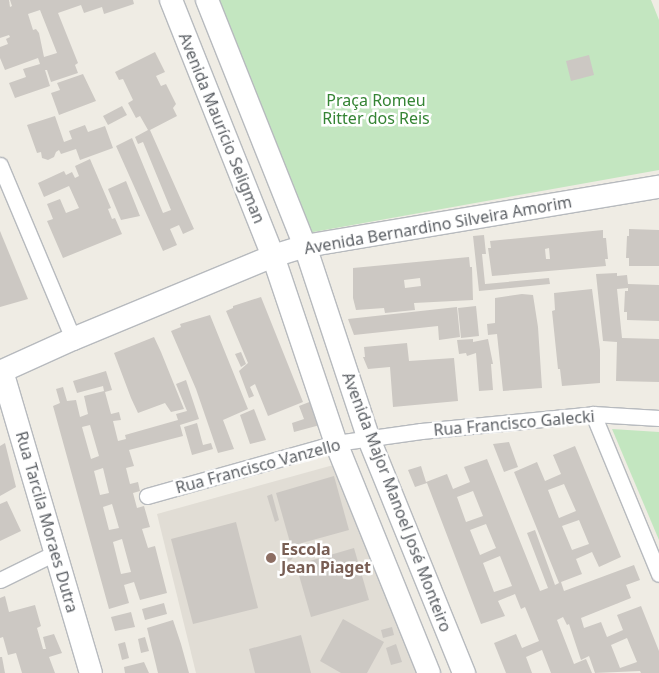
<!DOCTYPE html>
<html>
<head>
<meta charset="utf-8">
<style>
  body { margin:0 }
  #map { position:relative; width:659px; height:673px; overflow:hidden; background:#efece4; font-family:"Noto Sans",sans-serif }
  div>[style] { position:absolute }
  .education>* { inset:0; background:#e1ddd5 }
  .green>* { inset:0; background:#c3e6c0 }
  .building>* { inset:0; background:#ccc8c3 }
  .round { border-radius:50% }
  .roads { filter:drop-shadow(1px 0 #b7babe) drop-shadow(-1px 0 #b7babe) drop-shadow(0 1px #b7babe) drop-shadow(0 -1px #b7babe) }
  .street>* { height:15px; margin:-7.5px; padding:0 7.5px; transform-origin:7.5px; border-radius:7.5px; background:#fff }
  .secondary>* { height:22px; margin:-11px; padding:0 11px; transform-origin:11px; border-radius:11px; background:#fff }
  .dots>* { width:14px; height:14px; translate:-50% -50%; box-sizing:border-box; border:2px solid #fff; border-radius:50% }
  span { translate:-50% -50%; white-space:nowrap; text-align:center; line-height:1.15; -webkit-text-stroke:5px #fff; paint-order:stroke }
  .park-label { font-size:16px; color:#358434 }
  .street-label { font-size:16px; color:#5c6065 }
  .education-label { font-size:16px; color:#785e54; font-weight:700 }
  .left { translate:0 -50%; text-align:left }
</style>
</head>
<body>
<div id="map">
  <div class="education">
    <div style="clip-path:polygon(337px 464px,421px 673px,196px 673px,157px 514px)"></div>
  </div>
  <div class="green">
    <div style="clip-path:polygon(216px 0,651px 0,659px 20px,659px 170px,308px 233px)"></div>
    <div style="clip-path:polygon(612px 429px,659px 432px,659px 540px)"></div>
  </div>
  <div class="building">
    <div style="clip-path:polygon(evenodd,0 0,9px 0,10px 7px,12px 6px,10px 0,133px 0,134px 4px,104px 14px,102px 7px,84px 13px,81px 5px,58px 13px,78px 63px,75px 65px,78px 73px,51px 82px,47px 70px,45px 70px,50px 86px,15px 98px,9px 83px,26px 77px,23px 69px,40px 64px,38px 58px,5px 70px,0 58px,0 47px,8px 44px,6px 39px,10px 37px,9px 35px,0 38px,0 0,40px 10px,57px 53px,44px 57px,39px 33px,36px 29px,33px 30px,28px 14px,40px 10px)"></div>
    <div style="clip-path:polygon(155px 52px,165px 72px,156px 76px,161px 86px,166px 84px,176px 104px,173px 108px,177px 116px,150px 130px,194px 229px,183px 234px,179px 225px,170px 229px,177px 245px,163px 251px,116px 146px,132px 138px,163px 213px,171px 210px,143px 142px,138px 144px,135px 137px,148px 130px,140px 116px,136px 118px,128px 103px,133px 100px,123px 79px,119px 80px,115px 72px)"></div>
    <div style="clip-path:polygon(589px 55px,594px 75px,571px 81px,566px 61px)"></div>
    <div style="clip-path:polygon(83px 74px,96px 101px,59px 115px,51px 93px,60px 90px,57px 83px)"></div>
    <div style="clip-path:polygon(122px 106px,127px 115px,108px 125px,103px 116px)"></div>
    <div style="clip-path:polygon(55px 116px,64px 142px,72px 139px,69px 131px,85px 125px,88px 132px,105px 126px,113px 148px,80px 160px,76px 149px,61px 154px,59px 150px,56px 152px,54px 157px,48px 160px,42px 158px,41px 152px,37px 153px,27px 125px)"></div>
    <div style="clip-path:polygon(90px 159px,111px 208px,108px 209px,112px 219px,115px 218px,122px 234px,63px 258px,47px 221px,53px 219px,47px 204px,60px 199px,66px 213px,79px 208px,69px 186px,44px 197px,38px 183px,64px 171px,66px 175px,72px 172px,75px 178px,79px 176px,75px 166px)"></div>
    <div style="clip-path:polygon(126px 181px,140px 216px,121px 220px,108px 189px)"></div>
    <div style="clip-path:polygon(629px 229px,659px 230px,659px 266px,629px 266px,629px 258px,626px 258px,627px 236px,629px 236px)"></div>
    <div style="clip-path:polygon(evenodd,603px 230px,603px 238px,606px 238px,608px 259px,605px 259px,606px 266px,492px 276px,488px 248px,491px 248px,490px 241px,603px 230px,549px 248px,550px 259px,546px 259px,545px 249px,549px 248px)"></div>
    <div style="clip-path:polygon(0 231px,28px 299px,0 307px)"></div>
    <div style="clip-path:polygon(484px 235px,486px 254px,482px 254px,485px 284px,549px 278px,550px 284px,479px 291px,473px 236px)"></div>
    <div style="clip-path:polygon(evenodd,469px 257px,470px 267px,472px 267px,473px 300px,414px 303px,415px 310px,385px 313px,384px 308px,356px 310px,353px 298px,353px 268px,469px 257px,420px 278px,421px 286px,405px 288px,404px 280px,420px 278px)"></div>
    <div style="clip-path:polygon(617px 273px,617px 276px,627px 275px,628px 284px,659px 285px,659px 321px,627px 320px,627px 312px,624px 312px,625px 291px,628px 291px,628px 288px,617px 289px,622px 338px,659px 339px,659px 382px,616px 381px,617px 342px,603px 341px,596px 274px)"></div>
    <div style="clip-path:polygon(592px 289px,600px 350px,600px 383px,562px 386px,560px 369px,558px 369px,552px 311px,555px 310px,554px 293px)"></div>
    <div style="clip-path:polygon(522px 294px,533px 295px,538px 327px,542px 388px,503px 391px,497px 334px,488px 335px,487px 324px,495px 323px,495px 298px)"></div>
    <div style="clip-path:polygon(261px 297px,303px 402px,268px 416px,255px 384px,250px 387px,254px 396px,249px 398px,239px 371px,248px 363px,226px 311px,233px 308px,233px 306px)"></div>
    <div style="clip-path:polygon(476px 306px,479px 336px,461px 338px,458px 308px)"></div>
    <div style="clip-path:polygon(457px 307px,460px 337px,439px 340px,438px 326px,354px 335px,348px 319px)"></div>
    <div style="clip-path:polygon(210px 315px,248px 409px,223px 420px,234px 449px,218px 453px,196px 389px,171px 331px,181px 327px,180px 324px)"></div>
    <div style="clip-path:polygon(154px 337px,161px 352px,184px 409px,171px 412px,165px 403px,138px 413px,131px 398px,114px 353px)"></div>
    <div style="clip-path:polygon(473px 339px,473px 342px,488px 339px,493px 364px,491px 364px,493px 390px,479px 391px,476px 353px,467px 356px,466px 353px,459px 354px,457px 340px)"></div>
    <div style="clip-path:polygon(407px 343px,409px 361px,454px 358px,458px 401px,393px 407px,390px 367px,368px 369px,363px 357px,365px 357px,364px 347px)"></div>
    <div style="clip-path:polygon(241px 352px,246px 364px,241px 367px,235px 354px)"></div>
    <div style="clip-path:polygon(evenodd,106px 371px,112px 390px,105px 392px,111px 414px,119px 412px,121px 420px,113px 421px,118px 441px,126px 439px,125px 435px,178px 420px,176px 414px,187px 411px,176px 384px,186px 380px,199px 419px,180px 425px,183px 436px,129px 450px,134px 466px,126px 468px,130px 484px,138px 482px,140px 491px,133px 493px,137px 508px,144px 506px,150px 527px,142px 529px,148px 548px,155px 546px,167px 593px,140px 600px,134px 582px,124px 585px,129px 603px,109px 609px,53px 406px,60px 403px,56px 389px,63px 387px,67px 401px,76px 400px,80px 417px,88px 414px,84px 396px,104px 391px,103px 386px,77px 393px,73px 381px,106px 371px,90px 425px,99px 456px,91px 459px,82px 427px,90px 425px,106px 371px,103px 468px,109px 493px,100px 495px,94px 471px,103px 468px,106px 371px,112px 504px,119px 528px,109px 530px,103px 507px,112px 504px,106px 371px,122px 539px,131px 572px,121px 574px,113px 542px,122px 539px)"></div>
    <div style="clip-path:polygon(312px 401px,320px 425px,294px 432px,292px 423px,304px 419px,299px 406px)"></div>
    <div style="clip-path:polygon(254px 409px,266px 440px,250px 444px,240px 415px)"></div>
    <div style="clip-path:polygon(197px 423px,203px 445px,211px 443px,213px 449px,192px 455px,184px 427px)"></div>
    <div style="clip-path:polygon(509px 442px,518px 467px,504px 472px,493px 444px)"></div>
    <div style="clip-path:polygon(5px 443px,16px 487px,0 496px,0 446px)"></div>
    <div style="clip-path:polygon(evenodd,575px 446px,621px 557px,599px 567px,592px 552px,576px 559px,582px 574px,561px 582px,564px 591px,634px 565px,640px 580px,626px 585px,631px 598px,581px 618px,584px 628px,601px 622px,607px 637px,623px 630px,617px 615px,641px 606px,659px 651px,659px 673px,641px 673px,640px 671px,595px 673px,589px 656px,581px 660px,569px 624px,567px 625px,563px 617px,557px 620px,574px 664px,586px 659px,592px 673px,551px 673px,542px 650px,526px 657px,532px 673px,506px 673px,494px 643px,516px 634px,522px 648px,539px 641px,525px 607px,521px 609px,515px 594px,498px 601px,505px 616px,481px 624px,427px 483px,415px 487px,408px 470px,421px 466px,426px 482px,447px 474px,453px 489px,470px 482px,464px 467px,487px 459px,540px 591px,548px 588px,527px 533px,535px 530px,555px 585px,559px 583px,514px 472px,537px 462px,545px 481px,561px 474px,553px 455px,575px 446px,564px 484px,576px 511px,559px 518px,548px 490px,564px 484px,575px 446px,473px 491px,483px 516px,466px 522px,457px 497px,473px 491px,575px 446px,579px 520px,589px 544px,572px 550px,562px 526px,579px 520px,575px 446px,486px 524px,496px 548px,480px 555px,470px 530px,486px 524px,575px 446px,500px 556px,512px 586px,494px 592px,483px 563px,500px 556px,575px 446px,627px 638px,637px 662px,620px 668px,611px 645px,627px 638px)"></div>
    <div style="clip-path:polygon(334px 476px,349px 530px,291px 546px,276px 493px)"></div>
    <div style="clip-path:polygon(272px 494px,279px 520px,275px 522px,267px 496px)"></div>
    <div style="clip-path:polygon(7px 501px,21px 531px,0 541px,0 504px)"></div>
    <div style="clip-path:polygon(236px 522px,258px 608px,193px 624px,171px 539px)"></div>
    <div style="clip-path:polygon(354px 548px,369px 600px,311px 617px,296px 565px)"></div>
    <div class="round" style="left:283px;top:551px;width:10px;height:10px"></div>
    <div style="clip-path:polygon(5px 596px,9px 612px,35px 605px,41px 626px,37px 628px,43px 649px,46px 649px,43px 637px,54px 634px,62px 653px,49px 657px,55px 673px,22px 673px,16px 653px,8px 655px,3px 637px,0 638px,0 598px)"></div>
    <div style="clip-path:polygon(164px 603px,167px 614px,145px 620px,142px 609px)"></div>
    <div style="clip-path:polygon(131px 612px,135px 627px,115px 631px,111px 617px)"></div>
    <div style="clip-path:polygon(343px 619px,384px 642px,367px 673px,341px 673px,320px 661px)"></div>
    <div style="clip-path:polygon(173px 620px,181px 644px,189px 673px,158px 673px,147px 628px)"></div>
    <div style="clip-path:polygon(392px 627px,394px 635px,383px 638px,381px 630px)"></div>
    <div style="clip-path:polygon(301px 635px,311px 673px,255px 673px,249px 649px)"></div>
    <div style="clip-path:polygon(145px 637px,149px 651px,141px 653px,138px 639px)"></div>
    <div style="clip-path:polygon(125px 642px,129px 658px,122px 660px,118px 644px)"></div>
    <div style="clip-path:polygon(396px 644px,402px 662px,391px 665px,386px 648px)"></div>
    <div style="clip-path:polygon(0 657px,2px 657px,5px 673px,0 673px)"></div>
    <div style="clip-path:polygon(144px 662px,149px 673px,125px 673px,124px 667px)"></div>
  </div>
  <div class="roads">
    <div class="street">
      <div style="left:0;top:165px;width:189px;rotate:67.2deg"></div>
      <div style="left:593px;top:414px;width:173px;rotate:67.6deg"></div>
      <div style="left:147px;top:496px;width:196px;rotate:-15.7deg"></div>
      <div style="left:336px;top:443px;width:86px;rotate:-8deg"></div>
      <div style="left:421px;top:431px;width:173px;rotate:-5.6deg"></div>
      <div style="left:593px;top:414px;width:66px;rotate:3.5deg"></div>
      <div style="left:0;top:580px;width:64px;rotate:-26.2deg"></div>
    </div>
    <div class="secondary">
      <div style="left:171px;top:0;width:276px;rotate:68.3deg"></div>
      <div style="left:273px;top:256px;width:197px;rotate:71.4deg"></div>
      <div style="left:336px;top:443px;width:248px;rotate:68deg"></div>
      <div style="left:207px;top:0;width:265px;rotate:68.3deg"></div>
      <div style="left:305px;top:246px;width:203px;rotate:71.7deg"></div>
      <div style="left:369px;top:439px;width:253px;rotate:67.9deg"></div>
      <div style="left:2px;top:371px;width:315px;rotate:73.6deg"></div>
      <div style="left:0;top:372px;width:80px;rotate:-24.3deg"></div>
      <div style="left:73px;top:339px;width:217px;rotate:-22.5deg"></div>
      <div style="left:273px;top:256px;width:34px;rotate:-17deg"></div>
      <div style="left:305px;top:246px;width:359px;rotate:-9.5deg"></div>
    </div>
  </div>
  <div class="dots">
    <div style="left:271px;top:558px;background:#8d6e63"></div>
  </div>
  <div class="park-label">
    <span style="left:376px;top:109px">Praça Romeu<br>Ritter dos Reis</span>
  </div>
  <div class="street-label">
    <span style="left:222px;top:128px;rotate:68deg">Avenida Maurício Seligman</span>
    <span style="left:438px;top:225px;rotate:-10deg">Avenida Bernardino Silveira Amorim</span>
    <span style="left:514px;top:423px;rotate:-5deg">Rua Francisco Galecki</span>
    <span style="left:258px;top:466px;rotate:-15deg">Rua Francisco Vanzello</span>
    <span style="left:397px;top:502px;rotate:69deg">Avenida Major Manoel José Monteiro</span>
    <span style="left:47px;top:522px;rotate:74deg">Rua Tarcila Moraes Dutra</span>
  </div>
  <div class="education-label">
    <span class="left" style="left:281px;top:558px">Escola<br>Jean Piaget</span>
  </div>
</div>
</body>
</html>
